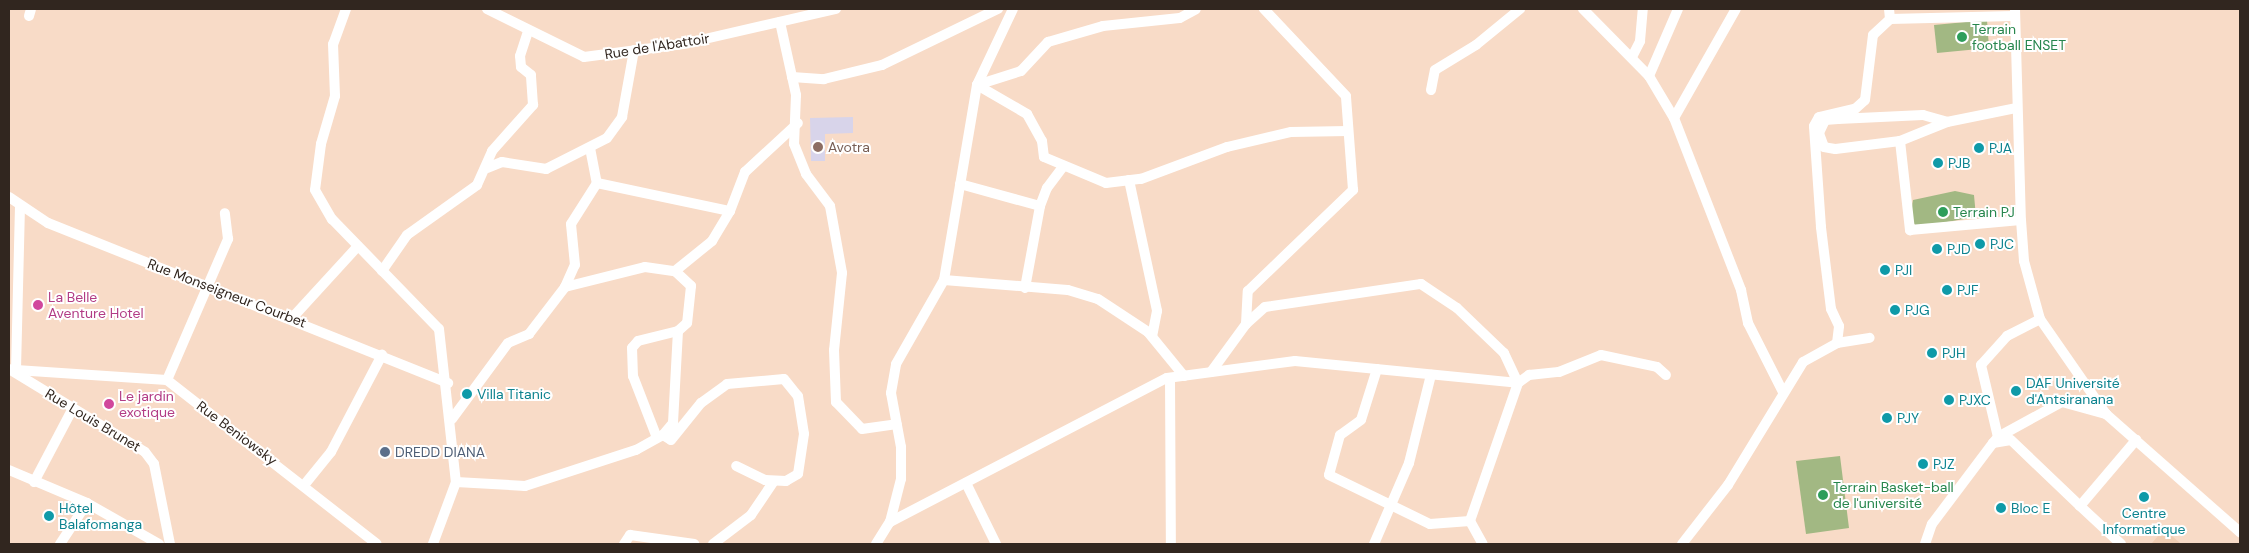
<!DOCTYPE html>
<html>
<head>
<meta charset="utf-8">
<style>
  body { margin:0 }
  #map { position:relative; width:2249px; height:553px; overflow:hidden; background:#f8dbc7; font-family:"DM Sans",sans-serif }
  div>[style] { position:absolute }
  .built>* { inset:0; background:#f1ceb4 }
  .education>* { inset:0; background:#d8d4ea }
  .green>* { inset:0; background:#a2b883 }
  .street>* { height:10px; margin:-5px; padding:0 5px; transform-origin:5px; border-radius:5px; background:#fff }
  .dots>* { width:14px; height:14px; translate:-50% -50%; box-sizing:border-box; border:2px solid #fff; border-radius:50% }
  span { translate:-50% -50%; white-space:nowrap; text-align:center; line-height:1.15; -webkit-text-stroke:4px #fff; paint-order:stroke }
  .leisure-label { font-size:14px; color:#27864d }
  .left { translate:0 -50%; text-align:left }
  .street-label { font-size:14px; color:#31261f }
  .education-label { font-size:14px; color:#785e54 }
  .culture-label { font-size:14px; color:#0d838f }
  .hotel-label { font-size:14px; color:#b23c85 }
  .service-label { font-size:14px; color:#4e5e75 }
  .frame { position:absolute; inset:0; border:10px solid #31261f; pointer-events:none }
</style>
</head>
<body>
<div id="map">
  <div class="built">
    <div style="clip-path:polygon(2164px 529px,2180px 543px,2179px 544px,2152px 543px)"></div>
  </div>
  <div class="education">
    <div style="clip-path:polygon(853px 117px,853px 133px,825px 134px,825px 161px,811px 161px,810px 118px)"></div>
  </div>
  <div class="green">
    <div style="clip-path:polygon(1987px 20px,1989px 48px,1937px 53px,1934px 25px)"></div>
    <div style="clip-path:polygon(1955px 191px,1974px 195px,1976px 217px,1917px 227px,1910px 219px,1913px 200px)"></div>
    <div style="clip-path:polygon(1840px 456px,1849px 528px,1806px 534px,1796px 461px)"></div>
  </div>
  <div class="street">
    <div style="left:346px;top:9px;width:37px;rotate:110deg"></div>
    <div style="left:333px;top:44px;width:52px;rotate:87.8deg"></div>
    <div style="left:335px;top:96px;width:50px;rotate:106.3deg"></div>
    <div style="left:321px;top:144px;width:46px;rotate:97.4deg"></div>
    <div style="left:315px;top:190px;width:34px;rotate:60deg"></div>
    <div style="left:332px;top:219px;width:153px;rotate:45.8deg"></div>
    <div style="left:439px;top:329px;width:154px;rotate:83.7deg"></div>
    <div style="left:456px;top:482px;width:66px;rotate:110.4deg"></div>
    <div style="left:487px;top:9px;width:108px;rotate:26.3deg"></div>
    <div style="left:584px;top:57px;width:100px;rotate:-7.5deg"></div>
    <div style="left:683px;top:44px;width:157px;rotate:-12.9deg"></div>
    <div style="left:1583px;top:9px;width:94px;rotate:45.4deg"></div>
    <div style="left:1649px;top:76px;width:49px;rotate:59.2deg"></div>
    <div style="left:1674px;top:118px;width:185px;rotate:68.7deg"></div>
    <div style="left:1741px;top:290px;width:34px;rotate:78deg"></div>
    <div style="left:1748px;top:323px;width:77px;rotate:63.1deg"></div>
    <div style="left:1889px;top:9px;width:10px;rotate:84deg"></div>
    <div style="left:1890px;top:19px;width:123px;rotate:-1.4deg"></div>
    <div style="left:2015px;top:9px;width:211px;rotate:88.4deg"></div>
    <div style="left:2021px;top:220px;width:41px;rotate:85.8deg"></div>
    <div style="left:2024px;top:261px;width:60px;rotate:74.6deg"></div>
    <div style="left:2040px;top:319px;width:116px;rotate:55.2deg"></div>
    <div style="left:2106px;top:414px;width:179px;rotate:41.4deg"></div>
    <div style="left:29px;top:16px;width:7px;rotate:-74deg"></div>
    <div style="left:780px;top:22px;width:75px;rotate:77.6deg"></div>
    <div style="left:796px;top:95px;width:49px;rotate:92.3deg"></div>
    <div style="left:794px;top:144px;width:32px;rotate:68deg"></div>
    <div style="left:806px;top:174px;width:40px;rotate:53deg"></div>
    <div style="left:830px;top:206px;width:68px;rotate:79.8deg"></div>
    <div style="left:842px;top:273px;width:77px;rotate:95.9deg"></div>
    <div style="left:834px;top:350px;width:52px;rotate:87.8deg"></div>
    <div style="left:836px;top:402px;width:37px;rotate:46deg"></div>
    <div style="left:862px;top:429px;width:35px;rotate:-8deg"></div>
    <div style="left:1632px;top:57px;width:18px;rotate:-63deg"></div>
    <div style="left:1640px;top:41px;width:32px;rotate:-85deg"></div>
    <div style="left:1649px;top:76px;width:73px;rotate:-66.6deg"></div>
    <div style="left:792px;top:77px;width:32px;rotate:4deg"></div>
    <div style="left:824px;top:79px;width:60px;rotate:-13.6deg"></div>
    <div style="left:882px;top:65px;width:129px;rotate:-25.8deg"></div>
    <div style="left:977px;top:85px;width:58px;rotate:30.1deg"></div>
    <div style="left:1027px;top:114px;width:31px;rotate:61deg"></div>
    <div style="left:1042px;top:141px;width:16px;rotate:83deg"></div>
    <div style="left:1044px;top:157px;width:67px;rotate:22.8deg"></div>
    <div style="left:1106px;top:183px;width:35px;rotate:-7deg"></div>
    <div style="left:1141px;top:179px;width:92px;rotate:-20.4deg"></div>
    <div style="left:1227px;top:147px;width:66px;rotate:-13.2deg"></div>
    <div style="left:1291px;top:132px;width:57px;rotate:-1deg"></div>
    <div style="left:977px;top:85px;width:46px;rotate:-17.7deg"></div>
    <div style="left:1021px;top:71px;width:40px;rotate:-47deg"></div>
    <div style="left:1048px;top:42px;width:57px;rotate:-16.2deg"></div>
    <div style="left:1103px;top:26px;width:77px;rotate:-5.9deg"></div>
    <div style="left:1180px;top:18px;width:18px;rotate:-29deg"></div>
    <div style="left:1431px;top:90px;width:20px;rotate:-79deg"></div>
    <div style="left:1435px;top:70px;width:48px;rotate:-31.4deg"></div>
    <div style="left:1476px;top:45px;width:57px;rotate:-39.3deg"></div>
    <div style="left:1674px;top:118px;width:125px;rotate:-60.4deg"></div>
    <div style="left:1947px;top:122px;width:51px;rotate:158deg"></div>
    <div style="left:1900px;top:141px;width:65px;rotate:173deg"></div>
    <div style="left:1835px;top:149px;width:11px;rotate:-170deg"></div>
    <div style="left:1824px;top:147px;width:15px;rotate:-110deg"></div>
    <div style="left:1819px;top:133px;width:14px;rotate:-65deg"></div>
    <div style="left:1825px;top:120px;width:13px;rotate:-4deg"></div>
    <div style="left:1838px;top:119px;width:85px;rotate:-2.7deg"></div>
    <div style="left:1923px;top:115px;width:25px;rotate:16deg"></div>
    <div style="left:1947px;top:122px;width:70px;rotate:-11.5deg"></div>
    <div style="left:1900px;top:141px;width:90px;rotate:83.6deg"></div>
    <div style="left:1910px;top:230px;width:111px;rotate:-5.1deg"></div>
    <div style="left:590px;top:148px;width:36px;rotate:79deg"></div>
    <div style="left:487px;top:168px;width:16px;rotate:-22deg"></div>
    <div style="left:502px;top:162px;width:45px;rotate:9deg"></div>
    <div style="left:546px;top:169px;width:68px;rotate:-26.9deg"></div>
    <div style="left:607px;top:138px;width:26px;rotate:-54deg"></div>
    <div style="left:622px;top:117px;width:68px;rotate:-79.8deg"></div>
    <div style="left:1129px;top:180px;width:134px;rotate:77.9deg"></div>
    <div style="left:1157px;top:311px;width:26px;rotate:101deg"></div>
    <div style="left:960px;top:184px;width:83px;rotate:15.4deg"></div>
    <div style="left:9px;top:197px;width:47px;rotate:33.7deg"></div>
    <div style="left:48px;top:223px;width:431px;rotate:21.8deg"></div>
    <div style="left:20px;top:206px;width:164px;rotate:91.4deg"></div>
    <div style="left:16px;top:370px;width:151px;rotate:3.8deg"></div>
    <div style="left:167px;top:380px;width:266px;rotate:38deg"></div>
    <div style="left:382px;top:271px;width:44px;rotate:-55.2deg"></div>
    <div style="left:407px;top:235px;width:86px;rotate:-35.5deg"></div>
    <div style="left:477px;top:185px;width:37px;rotate:-66deg"></div>
    <div style="left:492px;top:151px;width:62px;rotate:-48.3deg"></div>
    <div style="left:533px;top:105px;width:30px;rotate:-94deg"></div>
    <div style="left:531px;top:75px;width:13px;rotate:-141deg"></div>
    <div style="left:521px;top:67px;width:11px;rotate:-95deg"></div>
    <div style="left:520px;top:56px;width:25px;rotate:-72deg"></div>
    <div style="left:675px;top:271px;width:48px;rotate:-39deg"></div>
    <div style="left:712px;top:241px;width:35px;rotate:-59deg"></div>
    <div style="left:944px;top:280px;width:124px;rotate:4.6deg"></div>
    <div style="left:1068px;top:290px;width:31px;rotate:17deg"></div>
    <div style="left:1098px;top:299px;width:60px;rotate:33.4deg"></div>
    <div style="left:1148px;top:332px;width:57px;rotate:50.7deg"></div>
    <div style="left:565px;top:287px;width:82px;rotate:-14deg"></div>
    <div style="left:645px;top:267px;width:30px;rotate:8deg"></div>
    <div style="left:675px;top:271px;width:22px;rotate:43deg"></div>
    <div style="left:691px;top:286px;width:37px;rotate:96deg"></div>
    <div style="left:687px;top:323px;width:12px;rotate:138deg"></div>
    <div style="left:678px;top:331px;width:41px;rotate:166deg"></div>
    <div style="left:638px;top:341px;width:9px;rotate:131deg"></div>
    <div style="left:632px;top:348px;width:28px;rotate:88deg"></div>
    <div style="left:633px;top:376px;width:66px;rotate:68.8deg"></div>
    <div style="left:1025px;top:288px;width:83px;rotate:-79.6deg"></div>
    <div style="left:1040px;top:206px;width:19px;rotate:-69deg"></div>
    <div style="left:1047px;top:188px;width:25px;rotate:-53deg"></div>
    <div style="left:293px;top:317px;width:96px;rotate:-47.5deg"></div>
    <div style="left:1246px;top:324px;width:33px;rotate:-87deg"></div>
    <div style="left:1248px;top:291px;width:146px;rotate:-43.9deg"></div>
    <div style="left:1353px;top:190px;width:94px;rotate:-94.3deg"></div>
    <div style="left:1346px;top:96px;width:120px;rotate:-133.3deg"></div>
    <div style="left:1837px;top:343px;width:33px;rotate:-9deg"></div>
    <div style="left:9px;top:369px;width:159px;rotate:31.4deg"></div>
    <div style="left:145px;top:452px;width:15px;rotate:53deg"></div>
    <div style="left:154px;top:464px;width:82px;rotate:78.7deg"></div>
    <div style="left:1377px;top:369px;width:53px;rotate:107.4deg"></div>
    <div style="left:1361px;top:420px;width:26px;rotate:144deg"></div>
    <div style="left:1340px;top:435px;width:41px;rotate:105.4deg"></div>
    <div style="left:1329px;top:475px;width:112px;rotate:25.9deg"></div>
    <div style="left:1430px;top:524px;width:40px;rotate:-4.3deg"></div>
    <div style="left:1211px;top:372px;width:59px;rotate:-53.9deg"></div>
    <div style="left:1246px;top:324px;width:25px;rotate:-42deg"></div>
    <div style="left:1265px;top:307px;width:158px;rotate:-8.4deg"></div>
    <div style="left:1421px;top:284px;width:43px;rotate:33.7deg"></div>
    <div style="left:1457px;top:308px;width:65px;rotate:43.8deg"></div>
    <div style="left:1504px;top:353px;width:33px;rotate:65deg"></div>
    <div style="left:1518px;top:383px;width:14px;rotate:-36deg"></div>
    <div style="left:1529px;top:375px;width:30px;rotate:-6deg"></div>
    <div style="left:1559px;top:372px;width:45px;rotate:-22deg"></div>
    <div style="left:1601px;top:355px;width:57px;rotate:12.1deg"></div>
    <div style="left:1657px;top:367px;width:12px;rotate:42deg"></div>
    <div style="left:1170px;top:378px;width:166px;rotate:89.7deg"></div>
    <div style="left:167px;top:380px;width:154px;rotate:-66.6deg"></div>
    <div style="left:228px;top:239px;width:26px;rotate:-97deg"></div>
    <div style="left:452px;top:419px;width:94px;rotate:-53.6deg"></div>
    <div style="left:508px;top:343px;width:23px;rotate:-23deg"></div>
    <div style="left:529px;top:334px;width:59px;rotate:-52.5deg"></div>
    <div style="left:565px;top:287px;width:24px;rotate:-66deg"></div>
    <div style="left:575px;top:265px;width:41px;rotate:-95.6deg"></div>
    <div style="left:571px;top:224px;width:49px;rotate:-57.6deg"></div>
    <div style="left:597px;top:183px;width:136px;rotate:11.9deg"></div>
    <div style="left:730px;top:211px;width:42px;rotate:-69deg"></div>
    <div style="left:745px;top:172px;width:72px;rotate:-42.8deg"></div>
    <div style="left:663px;top:435px;width:9px;rotate:32deg"></div>
    <div style="left:671px;top:440px;width:48px;rotate:-51deg"></div>
    <div style="left:701px;top:403px;width:32px;rotate:-36deg"></div>
    <div style="left:727px;top:384px;width:57px;rotate:-5deg"></div>
    <div style="left:784px;top:379px;width:22px;rotate:51deg"></div>
    <div style="left:798px;top:396px;width:38px;rotate:81deg"></div>
    <div style="left:804px;top:434px;width:40px;rotate:98.5deg"></div>
    <div style="left:798px;top:474px;width:14px;rotate:150deg"></div>
    <div style="left:786px;top:481px;width:21px;rotate:-177deg"></div>
    <div style="left:765px;top:480px;width:32px;rotate:-154deg"></div>
    <div style="left:1998px;top:437px;width:73px;rotate:-28.7deg"></div>
    <div style="left:2062px;top:402px;width:46px;rotate:15.3deg"></div>
    <div style="left:1993px;top:443px;width:8px;rotate:-50deg"></div>
    <div style="left:1998px;top:437px;width:74px;rotate:-103.3deg"></div>
    <div style="left:1981px;top:365px;width:39px;rotate:-48deg"></div>
    <div style="left:2007px;top:336px;width:37px;rotate:-27deg"></div>
    <div style="left:9px;top:470px;width:85px;rotate:22.9deg"></div>
    <div style="left:87px;top:503px;width:83px;rotate:29.7deg"></div>
    <div style="left:34px;top:482px;width:81px;rotate:-62.2deg"></div>
    <div style="left:456px;top:482px;width:69px;rotate:3.3deg"></div>
    <div style="left:525px;top:486px;width:117px;rotate:-18deg"></div>
    <div style="left:636px;top:450px;width:31px;rotate:-29deg"></div>
    <div style="left:663px;top:435px;width:16px;rotate:-50deg"></div>
    <div style="left:673px;top:423px;width:92px;rotate:-86.9deg"></div>
    <div style="left:966px;top:483px;width:68px;rotate:63.8deg"></div>
    <div style="left:305px;top:484px;width:41px;rotate:-50.9deg"></div>
    <div style="left:331px;top:452px;width:110px;rotate:-62.3deg"></div>
    <div style="left:890px;top:522px;width:44px;rotate:-75.7deg"></div>
    <div style="left:901px;top:479px;width:32px;rotate:-90deg"></div>
    <div style="left:901px;top:447px;width:55px;rotate:-100.5deg"></div>
    <div style="left:891px;top:393px;width:29px;rotate:-80deg"></div>
    <div style="left:896px;top:364px;width:97px;rotate:-60.3deg"></div>
    <div style="left:944px;top:280px;width:198px;rotate:-80.4deg"></div>
    <div style="left:977px;top:85px;width:84px;rotate:-64.7deg"></div>
    <div style="left:60px;top:544px;width:49px;rotate:-56.6deg"></div>
    <div style="left:624px;top:544px;width:11px;rotate:-56deg"></div>
    <div style="left:630px;top:535px;width:65px;rotate:8deg"></div>
    <div style="left:713px;top:544px;width:48px;rotate:-37.3deg"></div>
    <div style="left:751px;top:515px;width:41px;rotate:-55.9deg"></div>
    <div style="left:876px;top:544px;width:26px;rotate:-58deg"></div>
    <div style="left:890px;top:522px;width:312px;rotate:-27.5deg"></div>
    <div style="left:1167px;top:378px;width:129px;rotate:-7.6deg"></div>
    <div style="left:1295px;top:361px;width:224px;rotate:5.6deg"></div>
    <div style="left:1518px;top:383px;width:146px;rotate:109.2deg"></div>
    <div style="left:1470px;top:521px;width:26px;rotate:61deg"></div>
    <div style="left:1374px;top:544px;width:88px;rotate:-66.6deg"></div>
    <div style="left:1409px;top:463px;width:91px;rotate:-76deg"></div>
    <div style="left:1682px;top:544px;width:75px;rotate:-52.1deg"></div>
    <div style="left:1728px;top:485px;width:144px;rotate:-58.6deg"></div>
    <div style="left:1803px;top:362px;width:39px;rotate:-29deg"></div>
    <div style="left:1837px;top:343px;width:17px;rotate:-83deg"></div>
    <div style="left:1839px;top:326px;width:19px;rotate:-115deg"></div>
    <div style="left:1831px;top:309px;width:83px;rotate:-97deg"></div>
    <div style="left:1821px;top:227px;width:101px;rotate:-94deg"></div>
    <div style="left:1814px;top:126px;width:10px;rotate:-61deg"></div>
    <div style="left:1819px;top:117px;width:37px;rotate:-13deg"></div>
    <div style="left:1855px;top:109px;width:13px;rotate:-42deg"></div>
    <div style="left:1865px;top:100px;width:65px;rotate:-83deg"></div>
    <div style="left:1873px;top:35px;width:23px;rotate:-43deg"></div>
    <div style="left:1925px;top:544px;width:21px;rotate:-71deg"></div>
    <div style="left:1932px;top:524px;width:101px;rotate:-53deg"></div>
    <div style="left:1993px;top:443px;width:18px;rotate:-9deg"></div>
    <div style="left:2011px;top:440px;width:95px;rotate:43.7deg"></div>
    <div style="left:2121px;top:544px;width:56px;rotate:-137.2deg"></div>
    <div style="left:2080px;top:506px;width:87px;rotate:-49.7deg"></div>
  </div>
  <div class="dots">
    <div style="left:1962px;top:37px;background:#2e9e5b"></div>
    <div style="left:818px;top:147px;background:#8d6e63"></div>
    <div style="left:1979px;top:148px;background:#0f9aa8"></div>
    <div style="left:1938px;top:163px;background:#0f9aa8"></div>
    <div style="left:1943px;top:212px;background:#2e9e5b"></div>
    <div style="left:1980px;top:244px;background:#0f9aa8"></div>
    <div style="left:1937px;top:249px;background:#0f9aa8"></div>
    <div style="left:1885px;top:270px;background:#0f9aa8"></div>
    <div style="left:1947px;top:290px;background:#0f9aa8"></div>
    <div style="left:38px;top:305px;background:#d1479c"></div>
    <div style="left:1895px;top:310px;background:#0f9aa8"></div>
    <div style="left:1932px;top:353px;background:#0f9aa8"></div>
    <div style="left:2016px;top:391px;background:#0f9aa8"></div>
    <div style="left:467px;top:394px;background:#0f9aa8"></div>
    <div style="left:1949px;top:400px;background:#0f9aa8"></div>
    <div style="left:109px;top:404px;background:#d1479c"></div>
    <div style="left:1887px;top:418px;background:#0f9aa8"></div>
    <div style="left:385px;top:452px;background:#5c6f8a"></div>
    <div style="left:1923px;top:464px;background:#0f9aa8"></div>
    <div style="left:1823px;top:495px;background:#2e9e5b"></div>
    <div style="left:2144px;top:497px;background:#0f9aa8"></div>
    <div style="left:2001px;top:508px;background:#0f9aa8"></div>
    <div style="left:49px;top:516px;background:#0f9aa8"></div>
  </div>
  <div class="leisure-label">
    <span class="left" style="left:1972px;top:37px">Terrain<br>football ENSET</span>
    <span class="left" style="left:1953px;top:212px">Terrain PJ</span>
    <span class="left" style="left:1833px;top:495px">Terrain Basket-ball<br>de l'université</span>
  </div>
  <div class="street-label">
    <span style="left:657px;top:46px;rotate:-9deg">Rue de l'Abattoir</span>
    <span style="left:227px;top:293px;rotate:21deg">Rue Monseigneur Courbet</span>
    <span style="left:93px;top:420px;rotate:31deg">Rue Louis Brunet</span>
    <span style="left:237px;top:433px;rotate:37deg">Rue Beniowsky</span>
  </div>
  <div class="education-label">
    <span class="left" style="left:828px;top:147px">Avotra</span>
  </div>
  <div class="culture-label">
    <span class="left" style="left:1989px;top:148px">PJA</span>
    <span class="left" style="left:1948px;top:163px">PJB</span>
    <span class="left" style="left:1990px;top:244px">PJC</span>
    <span class="left" style="left:1947px;top:249px">PJD</span>
    <span class="left" style="left:1895px;top:270px">PJI</span>
    <span class="left" style="left:1957px;top:290px">PJF</span>
    <span class="left" style="left:1905px;top:310px">PJG</span>
    <span class="left" style="left:1942px;top:353px">PJH</span>
    <span class="left" style="left:2026px;top:391px">DAF Université<br>d'Antsiranana</span>
    <span class="left" style="left:477px;top:394px">Villa Titanic</span>
    <span class="left" style="left:1959px;top:400px">PJXC</span>
    <span class="left" style="left:1897px;top:418px">PJY</span>
    <span class="left" style="left:1933px;top:464px">PJZ</span>
    <span class="left" style="left:59px;top:516px">Hôtel<br>Balafomanga</span>
    <span class="left" style="left:2011px;top:508px">Bloc E</span>
    <span style="left:2144px;top:521px">Centre<br>Informatique</span>
  </div>
  <div class="hotel-label">
    <span class="left" style="left:48px;top:305px">La Belle<br>Aventure Hotel</span>
    <span class="left" style="left:119px;top:404px">Le jardin<br>exotique</span>
  </div>
  <div class="service-label">
    <span class="left" style="left:395px;top:452px">DREDD DIANA</span>
  </div>
  <div class="frame"></div>
</div>
</body>
</html>
